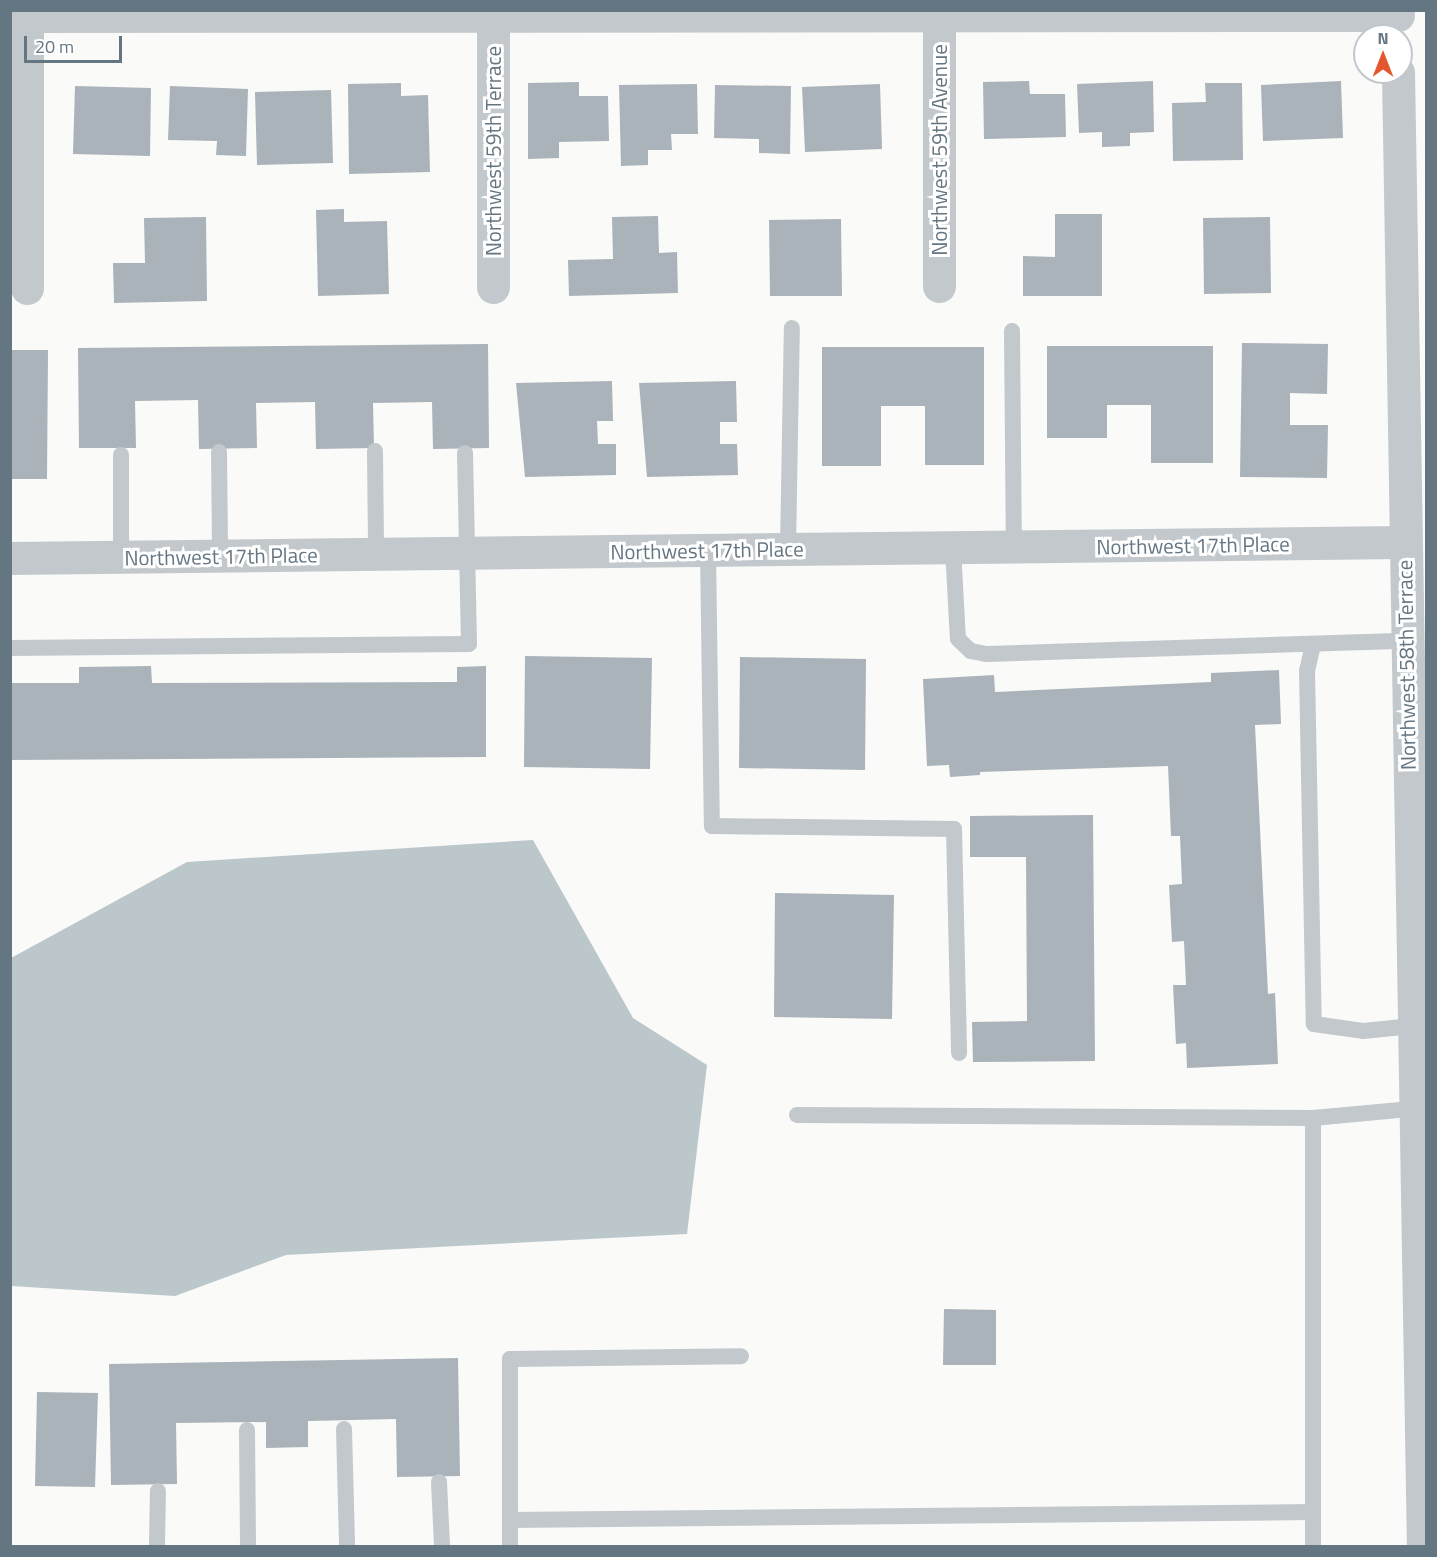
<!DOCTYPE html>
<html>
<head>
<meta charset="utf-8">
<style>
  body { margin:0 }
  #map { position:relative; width:1437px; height:1557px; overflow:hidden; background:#fafaf8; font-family:"Titillium Web",sans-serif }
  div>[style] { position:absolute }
  .water>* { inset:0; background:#bbc7cb }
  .building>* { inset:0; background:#aab3b9 }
  .lane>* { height:16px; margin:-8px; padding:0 8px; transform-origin:8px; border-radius:8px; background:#c3c8cc }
  .street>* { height:33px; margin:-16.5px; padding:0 16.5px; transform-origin:16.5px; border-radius:16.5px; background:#c3c8cc }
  span { translate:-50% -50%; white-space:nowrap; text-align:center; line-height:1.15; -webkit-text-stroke:6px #fff; paint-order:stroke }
  .street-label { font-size:21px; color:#657683 }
  .frame { position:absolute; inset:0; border:12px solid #657683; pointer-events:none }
  .north { position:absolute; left:1353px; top:24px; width:60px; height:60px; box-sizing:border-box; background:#fff; border:2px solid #c1c8cd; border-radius:50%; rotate:0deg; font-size:16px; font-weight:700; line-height:24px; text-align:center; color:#657683 }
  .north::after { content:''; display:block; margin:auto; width:21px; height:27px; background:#e4572e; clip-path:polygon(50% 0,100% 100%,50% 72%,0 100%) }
  .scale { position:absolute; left:24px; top:36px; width:98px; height:27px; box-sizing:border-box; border:3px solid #657683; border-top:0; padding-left:8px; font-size:18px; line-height:21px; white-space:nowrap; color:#657683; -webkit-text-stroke:4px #fff; paint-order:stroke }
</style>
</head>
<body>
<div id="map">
  <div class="water">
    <div style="clip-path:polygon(533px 840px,633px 1018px,707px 1065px,687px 1234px,286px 1255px,175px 1296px,11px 1286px,11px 958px,187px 862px)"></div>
  </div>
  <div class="building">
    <div style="clip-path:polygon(1029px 81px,1030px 94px,1065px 94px,1066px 137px,984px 139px,983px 82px)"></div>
    <div style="clip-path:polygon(1153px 81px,1154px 132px,1130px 133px,1130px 146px,1102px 147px,1102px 132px,1079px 133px,1077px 84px)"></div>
    <div style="clip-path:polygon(1341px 81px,1343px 138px,1263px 141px,1261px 85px)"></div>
    <div style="clip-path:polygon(579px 82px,579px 96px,608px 96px,609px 141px,559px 142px,559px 158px,528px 159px,528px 83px)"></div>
    <div style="clip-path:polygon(401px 83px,401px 96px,428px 95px,430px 172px,349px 174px,348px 84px)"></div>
    <div style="clip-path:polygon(1205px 83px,1242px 83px,1243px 160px,1173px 161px,1172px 103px,1206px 102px)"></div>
    <div style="clip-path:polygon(697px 84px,698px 134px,671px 134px,672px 150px,648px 150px,648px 165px,621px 166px,619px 85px)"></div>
    <div style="clip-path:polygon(880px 84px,882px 149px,805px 152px,802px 87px)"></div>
    <div style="clip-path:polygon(715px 85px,791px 86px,790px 154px,759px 153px,759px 139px,714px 138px)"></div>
    <div style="clip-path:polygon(75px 86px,151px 88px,150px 156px,73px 154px)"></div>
    <div style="clip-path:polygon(170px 86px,248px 89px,246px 156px,216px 155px,217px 141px,168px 140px)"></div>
    <div style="clip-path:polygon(331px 90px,333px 163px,257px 165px,255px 92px)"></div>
    <div style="clip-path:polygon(344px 209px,344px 222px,387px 221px,389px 294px,318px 296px,316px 210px)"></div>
    <div style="clip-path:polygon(1055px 214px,1102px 214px,1102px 296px,1023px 296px,1023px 256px,1055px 257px)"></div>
    <div style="clip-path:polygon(658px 216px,659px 253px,677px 252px,678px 293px,569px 296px,568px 260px,613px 259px,612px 217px)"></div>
    <div style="clip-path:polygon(206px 217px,207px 301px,114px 303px,113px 263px,145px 263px,144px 218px)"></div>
    <div style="clip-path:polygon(1270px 217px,1271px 293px,1204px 294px,1203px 218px)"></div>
    <div style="clip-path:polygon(841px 219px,842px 296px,770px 296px,769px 220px)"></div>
    <div style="clip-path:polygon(1242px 343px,1328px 344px,1327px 394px,1290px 393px,1290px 425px,1328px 425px,1327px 478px,1240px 477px)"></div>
    <div style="clip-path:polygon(488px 344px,489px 448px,433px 449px,432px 402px,373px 403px,374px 448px,316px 449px,315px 402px,256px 403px,257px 448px,199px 449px,198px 400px,135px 401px,136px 448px,79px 448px,78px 348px)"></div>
    <div style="clip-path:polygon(1047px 346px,1213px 346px,1213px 463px,1151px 463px,1151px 405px,1107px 405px,1107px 438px,1047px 438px)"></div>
    <div style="clip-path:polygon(822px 347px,984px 347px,984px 465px,925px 465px,925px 406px,881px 406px,881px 466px,822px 466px)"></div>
    <div style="clip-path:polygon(10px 350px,48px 350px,47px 479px,10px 479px)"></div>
    <div style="clip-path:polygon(612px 381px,613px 421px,597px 421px,598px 444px,616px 444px,616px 475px,525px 477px,516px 383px)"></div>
    <div style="clip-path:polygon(736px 381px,737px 422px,720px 422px,720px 444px,737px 444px,738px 475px,647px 477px,639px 383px)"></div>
    <div style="clip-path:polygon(525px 656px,652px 658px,650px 769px,524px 767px)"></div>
    <div style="clip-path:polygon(740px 657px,866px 659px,865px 770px,739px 768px)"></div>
    <div style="clip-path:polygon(151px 666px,152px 683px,457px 682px,457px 667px,486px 666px,486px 757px,10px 760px,10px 683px,79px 683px,79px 667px)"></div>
    <div style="clip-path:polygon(1279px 670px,1281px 724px,1255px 725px,1268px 994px,1275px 993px,1278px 1064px,1187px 1068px,1186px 1043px,1176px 1044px,1173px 985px,1186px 985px,1184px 941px,1172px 942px,1169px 885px,1182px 884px,1180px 836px,1171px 836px,1168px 766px,980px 772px,980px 775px,950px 777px,949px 765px,927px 766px,923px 679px,994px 675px,995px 692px,1211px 682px,1211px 673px)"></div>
    <div style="clip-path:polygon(1093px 815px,1095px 1061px,973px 1062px,972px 1022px,1027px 1021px,1026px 857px,970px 857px,970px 816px)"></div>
    <div style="clip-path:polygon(775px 893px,894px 895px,892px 1019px,774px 1017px)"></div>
    <div style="clip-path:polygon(944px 1309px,996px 1310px,996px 1365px,943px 1365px)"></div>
    <div style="clip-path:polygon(458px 1358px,460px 1476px,397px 1477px,396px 1419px,308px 1421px,308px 1447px,266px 1448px,266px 1422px,176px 1423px,177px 1484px,111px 1485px,109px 1364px)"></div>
    <div style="clip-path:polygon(37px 1392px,98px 1393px,95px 1487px,35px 1486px)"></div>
  </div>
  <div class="lane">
    <div style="left:1012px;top:331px;width:216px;rotate:89.5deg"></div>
    <div style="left:375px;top:451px;width:103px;rotate:89.4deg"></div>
    <div style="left:219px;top:452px;width:104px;rotate:89.4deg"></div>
    <div style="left:121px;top:455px;width:102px;rotate:90deg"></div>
    <div style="left:953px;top:548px;width:91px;rotate:86.9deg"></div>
    <div style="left:958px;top:639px;width:18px;rotate:43deg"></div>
    <div style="left:971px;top:651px;width:16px;rotate:11deg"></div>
    <div style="left:987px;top:654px;width:419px;rotate:-1.8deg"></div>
    <div style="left:788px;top:549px;width:221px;rotate:-89deg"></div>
    <div style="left:708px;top:550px;width:276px;rotate:89.2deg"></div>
    <div style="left:712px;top:826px;width:242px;rotate:0.7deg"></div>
    <div style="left:954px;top:829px;width:224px;rotate:88.7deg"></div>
    <div style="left:1313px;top:645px;width:27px;rotate:103deg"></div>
    <div style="left:1307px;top:671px;width:353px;rotate:88.9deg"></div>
    <div style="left:1314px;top:1024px;width:49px;rotate:8.1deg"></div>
    <div style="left:1363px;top:1031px;width:50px;rotate:-5.7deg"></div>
    <div style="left:10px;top:648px;width:459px;rotate:-0.5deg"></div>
    <div style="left:469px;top:644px;width:191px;rotate:-91.2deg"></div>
    <div style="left:797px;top:1115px;width:516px;rotate:0.33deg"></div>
    <div style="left:1313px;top:1118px;width:428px;rotate:90deg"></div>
    <div style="left:1313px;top:1118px;width:107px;rotate:-5.3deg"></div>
    <div style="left:344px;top:1429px;width:117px;rotate:88.5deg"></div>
    <div style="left:247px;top:1430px;width:116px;rotate:89.5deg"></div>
    <div style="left:439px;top:1482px;width:64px;rotate:87.3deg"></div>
    <div style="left:510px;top:1520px;width:803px;rotate:-0.57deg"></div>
    <div style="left:157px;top:1546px;width:55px;rotate:-89deg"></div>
    <div style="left:510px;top:1546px;width:187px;rotate:-90deg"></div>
    <div style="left:510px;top:1359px;width:231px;rotate:-0.7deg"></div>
  </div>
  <div class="street">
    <div style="left:493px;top:15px;width:272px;rotate:90deg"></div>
    <div style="left:939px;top:15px;width:271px;rotate:90deg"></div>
    <div style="left:10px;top:16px;width:1388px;rotate:-0.04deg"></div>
    <div style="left:27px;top:16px;width:272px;rotate:90deg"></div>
    <div style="left:1398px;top:72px;width:1474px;rotate:89.03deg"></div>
    <div style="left:10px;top:558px;width:1394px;rotate:-0.66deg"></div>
  </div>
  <div class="street-label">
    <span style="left:939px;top:150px;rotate:-90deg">Northwest 59th Avenue</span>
    <span style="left:493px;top:151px;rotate:-90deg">Northwest 59th Terrace</span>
    <span style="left:1193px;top:545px;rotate:-1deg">Northwest 17th Place</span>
    <span style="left:707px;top:550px;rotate:-1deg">Northwest 17th Place</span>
    <span style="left:221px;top:556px;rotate:-1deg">Northwest 17th Place</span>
    <span style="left:1406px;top:665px;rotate:-91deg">Northwest 58th Terrace</span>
  </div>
  <div class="frame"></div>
  <div class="north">N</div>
  <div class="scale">20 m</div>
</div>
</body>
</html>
